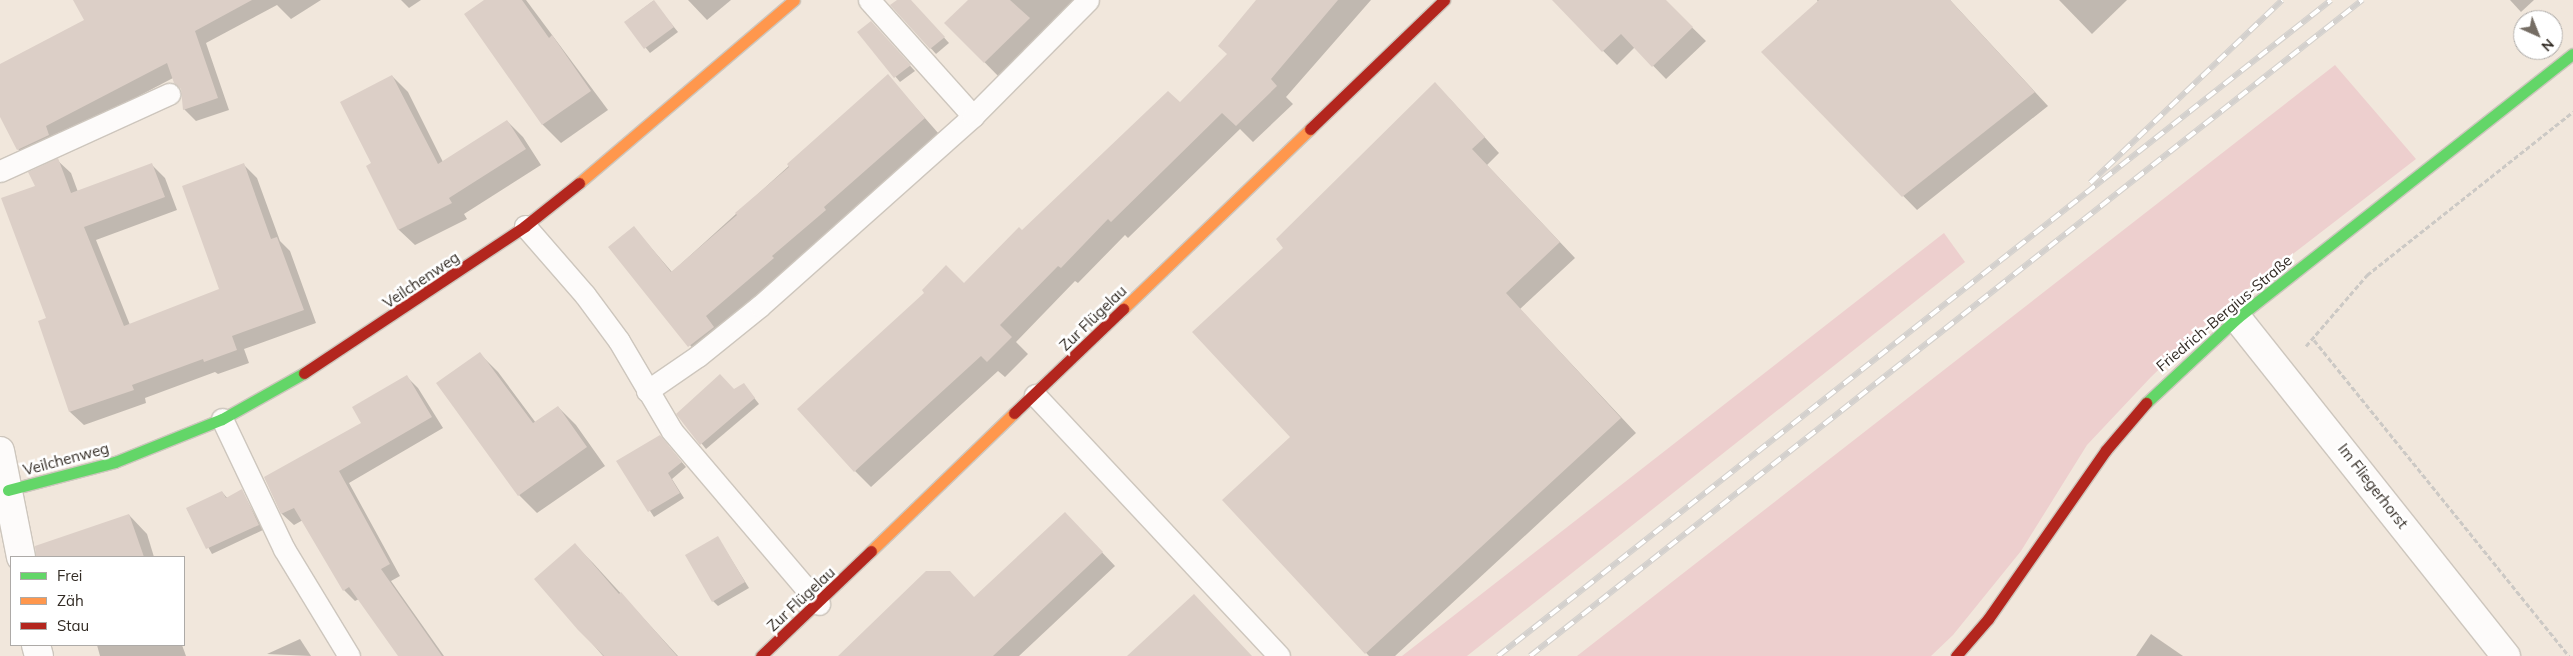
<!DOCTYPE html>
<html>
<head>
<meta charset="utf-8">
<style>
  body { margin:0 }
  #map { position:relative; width:2573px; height:656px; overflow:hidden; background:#f1e7dc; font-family:Mulish,sans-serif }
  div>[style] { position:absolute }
  .green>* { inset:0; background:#edcfce }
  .shadow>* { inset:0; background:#0003 }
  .building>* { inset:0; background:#dccfc7 }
  .path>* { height:3px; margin-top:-1.5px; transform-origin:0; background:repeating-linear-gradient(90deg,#ccc9c5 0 5px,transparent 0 7.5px) }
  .roads { filter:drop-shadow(1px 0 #cdc6bd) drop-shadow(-1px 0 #cdc6bd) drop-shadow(0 1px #cdc6bd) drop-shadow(0 -1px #cdc6bd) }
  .lane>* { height:21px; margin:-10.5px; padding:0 10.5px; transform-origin:10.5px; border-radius:10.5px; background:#fdfbfa }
  .street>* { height:28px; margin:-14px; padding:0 14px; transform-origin:14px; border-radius:14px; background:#fdfbfa }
  .fast>* { height:11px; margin:-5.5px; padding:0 5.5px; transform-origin:5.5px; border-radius:5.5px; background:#63d668 }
  .slow>* { height:11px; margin:-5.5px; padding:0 5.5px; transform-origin:5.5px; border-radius:5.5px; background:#ff974d }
  .jam>* { height:11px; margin:-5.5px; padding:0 5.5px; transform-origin:5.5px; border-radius:5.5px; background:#b3261e }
  .rail>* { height:5.5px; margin-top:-2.75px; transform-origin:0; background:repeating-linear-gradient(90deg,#fff 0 11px,#d3d0cd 0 22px); box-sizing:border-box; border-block:1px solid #d3d0cd }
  span { translate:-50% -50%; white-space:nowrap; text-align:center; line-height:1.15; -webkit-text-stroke:5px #fff; paint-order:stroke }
  .street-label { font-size:15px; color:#322b24 }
  .legend { position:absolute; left:10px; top:556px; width:175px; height:90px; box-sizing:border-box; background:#fff; border:1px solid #adaaa7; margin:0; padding:6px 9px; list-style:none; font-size:15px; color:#322b24 }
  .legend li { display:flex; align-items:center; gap:10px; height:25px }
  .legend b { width:25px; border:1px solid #adaaa7 }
  .north { position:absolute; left:2513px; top:10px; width:50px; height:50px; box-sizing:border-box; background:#fff; border:1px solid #adaaa7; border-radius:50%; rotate:136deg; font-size:14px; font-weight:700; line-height:20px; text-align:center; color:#322b24 }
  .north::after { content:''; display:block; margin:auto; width:18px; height:22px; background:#756d64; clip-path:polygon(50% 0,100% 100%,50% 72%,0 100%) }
</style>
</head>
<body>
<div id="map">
  <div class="green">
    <div style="clip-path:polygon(2335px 65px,2416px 159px,2224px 307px,2151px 377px,2087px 445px,2021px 551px,1953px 635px,1931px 656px,1577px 656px)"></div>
    <div style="clip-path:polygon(1944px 233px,1965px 262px,1467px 656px,1402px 656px)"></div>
  </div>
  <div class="shadow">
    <div style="clip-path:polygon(75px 0,321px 0,291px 19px,277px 5px,206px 43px,229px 110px,196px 121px,184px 109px,182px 89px,173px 78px,57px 139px,30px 161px,18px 149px,0 115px,0 66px,86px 21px)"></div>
    <div style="clip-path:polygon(401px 0,421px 0,409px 8px)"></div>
    <div style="clip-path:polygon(486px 0,526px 0,608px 110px,561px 143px,543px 125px,466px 14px)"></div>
    <div style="clip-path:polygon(688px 0,731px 0,707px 20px)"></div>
    <div style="clip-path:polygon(899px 0,910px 0,949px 43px,936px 54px,892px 5px)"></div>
    <div style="clip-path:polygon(970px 0,1077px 0,1003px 81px,946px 23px)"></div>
    <div style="clip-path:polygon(1258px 0,1371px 0,1286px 97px,1293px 104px,1253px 142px,1240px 129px,1128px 238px,1125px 235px,1078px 283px,1075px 281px,1016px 342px,1028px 354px,1005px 377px,998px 371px,871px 487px,855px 471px,964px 285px,1022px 232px,1180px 104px,1228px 54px)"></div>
    <div style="clip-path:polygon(1553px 0,1664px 0,1706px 41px,1666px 79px,1635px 47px,1617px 65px)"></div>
    <div style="clip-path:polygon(1817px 0,1950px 0,2048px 106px,1917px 210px,1762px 52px,1818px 2px)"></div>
    <div style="clip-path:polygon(2059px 0,2127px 0,2092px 34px)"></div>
    <div style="clip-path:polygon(2510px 0,2534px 0,2521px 12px)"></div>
    <div style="clip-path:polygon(653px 1px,678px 32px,650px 53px,625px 22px)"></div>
    <div style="clip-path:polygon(876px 28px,915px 71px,900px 82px,858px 32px)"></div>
    <div style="clip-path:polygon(392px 76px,408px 92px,443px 162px,507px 121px,523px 137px,541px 165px,464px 214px,467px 219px,415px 245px,399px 230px,373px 164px)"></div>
    <div style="clip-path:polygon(888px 76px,939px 134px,704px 362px,610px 248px,634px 228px,672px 272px)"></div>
    <div style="clip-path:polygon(1450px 99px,1499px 153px,1487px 165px,1575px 258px,1520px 309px,1636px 433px,1395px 656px,1369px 656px,1224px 500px,1292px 437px,1285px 248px)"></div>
    <div style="clip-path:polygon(57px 160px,71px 173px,78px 192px,152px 165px,165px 178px,177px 210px,96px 240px,130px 325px,221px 290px,244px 165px,257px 178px,280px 241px,290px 251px,316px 323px,244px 349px,249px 363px,218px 374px,215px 372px,145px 398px,146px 403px,84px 425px,70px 412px,40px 322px,47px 319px,37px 186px)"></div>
    <div style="clip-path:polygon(480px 354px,498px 372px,536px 423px,558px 407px,576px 425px,605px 466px,537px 513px,519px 495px)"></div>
    <div style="clip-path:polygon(407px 377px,418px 388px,443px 428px,349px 483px,400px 576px,391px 581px,444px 656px,400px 656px,359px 599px,355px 601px,344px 590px,303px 520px,294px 525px,282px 514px,265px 478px,363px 423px)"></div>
    <div style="clip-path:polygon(744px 385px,759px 404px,706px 449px,678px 414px)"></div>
    <div style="clip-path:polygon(665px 442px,686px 467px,672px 479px,684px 498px,654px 517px,618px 462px)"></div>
    <div style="clip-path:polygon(242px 491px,263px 530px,212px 554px,187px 509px,222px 492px,228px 499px)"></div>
    <div style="clip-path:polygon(129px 515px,147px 534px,154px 557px,74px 557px,67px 536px)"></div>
    <div style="clip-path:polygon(1078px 527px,1115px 566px,1019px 656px,840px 656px,974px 598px)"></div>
    <div style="clip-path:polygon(718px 538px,749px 588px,718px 606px,713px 601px)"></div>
    <div style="clip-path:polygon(575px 545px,593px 563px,678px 656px,603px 656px,536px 579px)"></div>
    <div style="clip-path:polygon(2151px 634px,2183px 656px,2136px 656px)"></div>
    <div style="clip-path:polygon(300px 639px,311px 656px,267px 654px)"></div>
    <div style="clip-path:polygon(97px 645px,182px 645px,186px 656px,100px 656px)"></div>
  </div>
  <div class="building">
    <div style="clip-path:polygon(73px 0,252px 0,195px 31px,218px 98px,183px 110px,181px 89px,174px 83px,167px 63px,46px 126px,49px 135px,17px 150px,0 117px,0 64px,84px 20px)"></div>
    <div style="clip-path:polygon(484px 0,522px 0,549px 38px,552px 35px,591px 91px,542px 125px,464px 14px)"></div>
    <div style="clip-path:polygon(654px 0,674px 27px,644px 49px,624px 22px)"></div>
    <div style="clip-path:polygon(897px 0,911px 0,945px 37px,930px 49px,890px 5px)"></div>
    <div style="clip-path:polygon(968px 0,1010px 0,1030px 18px,984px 63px,944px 23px)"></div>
    <div style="clip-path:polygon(1256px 0,1338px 0,1271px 79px,1277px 86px,1236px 126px,1222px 113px,1111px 222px,1108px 219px,1061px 268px,1058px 266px,1000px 325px,1012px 337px,987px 362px,981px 356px,854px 472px,797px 409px,924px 293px,922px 290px,946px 265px,964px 283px,1019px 227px,1022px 230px,1168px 91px,1180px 102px,1227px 54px,1218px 46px)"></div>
    <div style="clip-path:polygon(1552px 0,1666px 0,1693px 27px,1652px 67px,1621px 34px,1602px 52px)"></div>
    <div style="clip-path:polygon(1819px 0,1950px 0,2035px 92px,1902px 197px,1761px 52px)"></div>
    <div style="clip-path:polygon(871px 21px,911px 65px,894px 78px,857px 32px)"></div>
    <div style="clip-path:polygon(888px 74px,925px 118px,824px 207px,826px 210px,772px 256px,774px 258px,706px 316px,714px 327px,688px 347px,608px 247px,634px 226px,671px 272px,737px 215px,735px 213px,789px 167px,787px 164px)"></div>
    <div style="clip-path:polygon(392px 75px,438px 164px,507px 120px,526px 149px,449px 198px,452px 203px,398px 230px,366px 166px,371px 163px,340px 102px)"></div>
    <div style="clip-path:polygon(1435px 82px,1485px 137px,1472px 149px,1560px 242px,1506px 293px,1621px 418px,1365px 654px,1222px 500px,1290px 437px,1192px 332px,1283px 248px,1276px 239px)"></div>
    <div style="clip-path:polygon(58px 158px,71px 193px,152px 163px,165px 197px,84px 227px,124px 326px,219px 289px,182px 186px,244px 163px,271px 239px,277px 237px,304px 310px,232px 336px,237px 350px,204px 362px,203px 359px,132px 385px,134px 390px,69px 412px,38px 321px,46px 318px,1px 198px,35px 186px,28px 172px)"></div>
    <div style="clip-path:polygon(480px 352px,533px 423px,558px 406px,587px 447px,518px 496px,436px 383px)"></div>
    <div style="clip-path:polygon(720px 374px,734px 389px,744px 383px,755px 398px,700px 445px,676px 414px)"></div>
    <div style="clip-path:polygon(407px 375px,432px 417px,339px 471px,390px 564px,381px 569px,442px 656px,398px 656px,349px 587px,343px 591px,294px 508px,281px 514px,264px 477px,361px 423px,352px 407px)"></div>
    <div style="clip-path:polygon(660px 435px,682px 462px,668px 473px,680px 493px,648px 512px,616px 461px)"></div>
    <div style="clip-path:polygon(242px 489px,259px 525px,206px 549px,186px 508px,222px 491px,226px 498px)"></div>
    <div style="clip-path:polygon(1065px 512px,1103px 552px,993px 656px,838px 656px,926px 571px,950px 571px,974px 597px)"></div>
    <div style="clip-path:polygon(129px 514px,144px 557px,36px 557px,35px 546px)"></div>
    <div style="clip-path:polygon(718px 536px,745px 582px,712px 602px,685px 555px)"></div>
    <div style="clip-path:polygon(575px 543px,619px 594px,621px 592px,677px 656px,604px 656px,578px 630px,534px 579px)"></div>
    <div style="clip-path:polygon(1194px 594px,1252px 656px,1127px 656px)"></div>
  </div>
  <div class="path">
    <div style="left:2314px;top:340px;width:406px;rotate:51.1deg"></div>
    <div style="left:2306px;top:346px;width:94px;rotate:-49.3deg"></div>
    <div style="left:2367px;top:275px;width:263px;rotate:-38.4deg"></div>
  </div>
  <div class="roads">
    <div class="lane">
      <div style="left:869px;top:0;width:156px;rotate:48.1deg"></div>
      <div style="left:0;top:171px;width:186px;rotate:-24.5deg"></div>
      <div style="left:525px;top:226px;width:91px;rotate:49deg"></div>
      <div style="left:585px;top:295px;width:57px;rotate:53.5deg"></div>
      <div style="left:619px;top:341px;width:104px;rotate:59.5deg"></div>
      <div style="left:672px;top:431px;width:227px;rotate:49.6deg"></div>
      <div style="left:647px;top:391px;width:62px;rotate:-34.5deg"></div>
      <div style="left:698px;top:356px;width:80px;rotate:-38.9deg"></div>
      <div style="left:760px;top:306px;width:285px;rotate:-41.7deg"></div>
      <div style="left:973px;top:116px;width:163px;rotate:-45.2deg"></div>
      <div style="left:1035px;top:395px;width:357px;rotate:46.9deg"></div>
      <div style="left:222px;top:419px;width:144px;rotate:64.5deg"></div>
      <div style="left:284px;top:549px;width:125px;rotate:58.7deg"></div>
    </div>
    <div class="street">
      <div style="left:2237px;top:318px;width:432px;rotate:51.5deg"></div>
      <div style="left:0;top:451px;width:108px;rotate:78.8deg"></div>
      <div style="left:36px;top:645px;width:11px;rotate:75deg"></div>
    </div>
    <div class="fast">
      <div style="left:2146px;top:403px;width:125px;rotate:-43deg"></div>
      <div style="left:2237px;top:318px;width:427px;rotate:-38.2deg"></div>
      <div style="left:8px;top:490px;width:111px;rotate:-14.7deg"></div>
      <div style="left:115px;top:462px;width:115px;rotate:-21.9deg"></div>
      <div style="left:222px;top:419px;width:94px;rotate:-29.3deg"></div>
    </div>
    <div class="slow">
      <div style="left:579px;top:183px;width:282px;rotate:-40.4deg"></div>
      <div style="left:1123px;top:309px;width:260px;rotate:-43.9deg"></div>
      <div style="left:871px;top:551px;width:199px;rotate:-44deg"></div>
    </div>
    <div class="jam">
      <div style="left:1310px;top:129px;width:186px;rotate:-43.9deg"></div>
      <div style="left:304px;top:373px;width:265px;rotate:-33.6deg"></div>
      <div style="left:525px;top:226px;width:69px;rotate:-38.5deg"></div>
      <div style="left:1014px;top:413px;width:151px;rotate:-43.7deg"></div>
      <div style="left:761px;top:656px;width:152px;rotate:-43.7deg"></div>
      <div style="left:1956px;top:656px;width:49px;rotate:-49.1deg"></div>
      <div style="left:1988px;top:619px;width:206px;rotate:-55.1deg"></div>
      <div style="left:2106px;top:450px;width:62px;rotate:-49.6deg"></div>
    </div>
  </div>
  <div class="rail">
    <div style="left:2090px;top:183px;width:265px;rotate:-43.6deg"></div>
    <div style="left:1498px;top:656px;width:1060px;rotate:-38.22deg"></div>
    <div style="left:1530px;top:656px;width:1060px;rotate:-38.25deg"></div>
  </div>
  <div class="street-label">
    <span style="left:421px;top:280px;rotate:-34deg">Veilchenweg</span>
    <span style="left:2224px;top:313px;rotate:-40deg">Friedrich-Bergius-Straße</span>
    <span style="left:1093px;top:318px;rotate:-44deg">Zur Flügelau</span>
    <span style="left:66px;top:459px;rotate:-15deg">Veilchenweg</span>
    <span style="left:2373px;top:486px;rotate:52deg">Im Fliegerhorst</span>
    <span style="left:801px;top:599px;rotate:-43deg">Zur Flügelau</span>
  </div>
  <ul class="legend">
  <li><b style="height:6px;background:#63d668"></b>Frei</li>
  <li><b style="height:6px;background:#ff974d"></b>Zäh</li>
  <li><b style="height:6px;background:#b3261e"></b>Stau</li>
  </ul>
  <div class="north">N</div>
</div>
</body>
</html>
